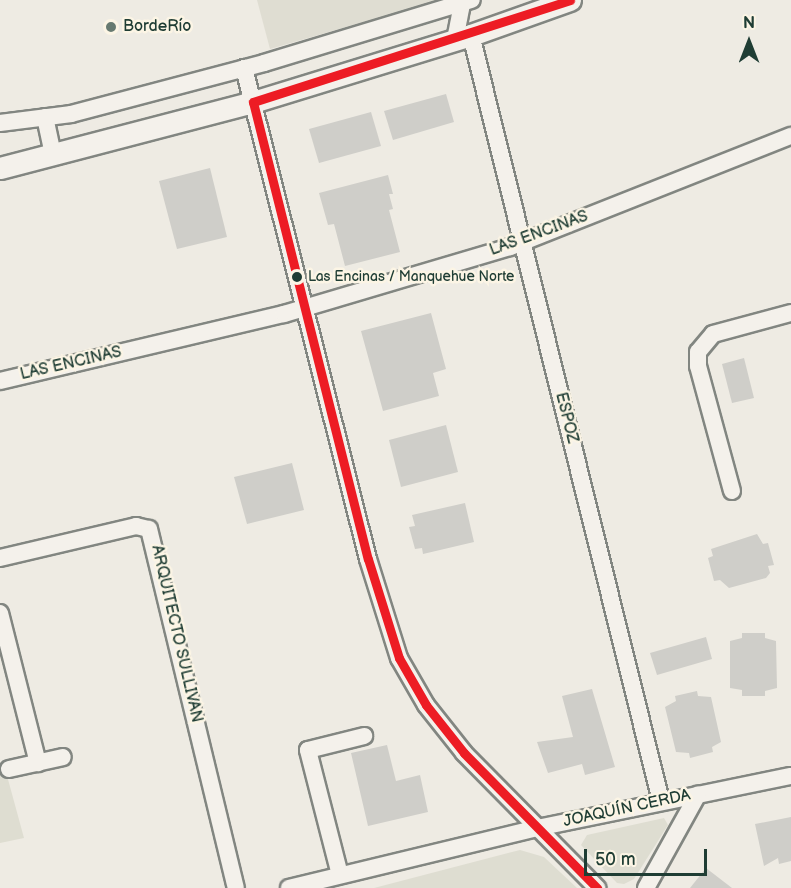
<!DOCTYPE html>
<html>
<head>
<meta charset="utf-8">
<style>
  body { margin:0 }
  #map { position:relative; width:791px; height:888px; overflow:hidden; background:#eeebe3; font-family:"Balsamiq Sans",sans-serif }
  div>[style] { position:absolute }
  .built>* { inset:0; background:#dfddd2 }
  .green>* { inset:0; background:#deddd1 }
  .building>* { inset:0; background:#cfcec9 }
  .roads { filter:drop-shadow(2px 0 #828681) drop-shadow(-2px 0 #828681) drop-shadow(0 2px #828681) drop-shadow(0 -2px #828681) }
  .minor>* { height:16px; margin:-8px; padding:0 8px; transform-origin:8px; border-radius:8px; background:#f4f1eb }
  .major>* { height:21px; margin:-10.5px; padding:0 10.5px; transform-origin:10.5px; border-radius:10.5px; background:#f4f1eb }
  .bus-1>* { height:9px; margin:-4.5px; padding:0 4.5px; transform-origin:4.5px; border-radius:4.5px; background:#ed1c24 }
  .dots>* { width:16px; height:16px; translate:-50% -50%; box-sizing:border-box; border:3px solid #fcf5e5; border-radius:50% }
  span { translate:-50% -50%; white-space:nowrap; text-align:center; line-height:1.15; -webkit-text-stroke:5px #fcf5e5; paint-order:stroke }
  .bus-label { font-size:14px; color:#1f3d34 }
  .left { translate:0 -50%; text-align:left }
  .poi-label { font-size:16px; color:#1f3d34 }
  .street-label { font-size:16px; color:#1f3d34 }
  .north { position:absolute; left:719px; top:12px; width:60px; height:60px; -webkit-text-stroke:4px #fcf5e5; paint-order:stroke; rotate:0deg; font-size:16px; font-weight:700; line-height:24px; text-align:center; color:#1f3d34 }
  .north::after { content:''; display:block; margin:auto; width:21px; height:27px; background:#1f3d34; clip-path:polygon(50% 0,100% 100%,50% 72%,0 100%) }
  .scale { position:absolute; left:584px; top:849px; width:123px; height:27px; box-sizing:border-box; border:3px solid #1f3d34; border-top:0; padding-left:8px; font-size:18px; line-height:21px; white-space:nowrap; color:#1f3d34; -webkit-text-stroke:4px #fcf5e5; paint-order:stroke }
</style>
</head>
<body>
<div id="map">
  <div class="built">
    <div style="clip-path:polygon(257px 0,440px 0,270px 49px)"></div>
  </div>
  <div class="green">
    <div style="clip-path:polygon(6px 772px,24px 838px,0 843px,0 773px)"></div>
    <div style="clip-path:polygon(664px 818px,668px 825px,634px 879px,624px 884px,617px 883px,581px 845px,587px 835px)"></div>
    <div style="clip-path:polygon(520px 850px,544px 857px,577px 888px,374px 888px)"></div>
  </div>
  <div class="building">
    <div style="clip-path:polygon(446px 94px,454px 122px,393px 140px,384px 111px)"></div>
    <div style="clip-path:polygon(371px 112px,381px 146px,319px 163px,309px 129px)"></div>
    <div style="clip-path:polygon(210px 168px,227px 237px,177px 249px,159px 181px)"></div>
    <div style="clip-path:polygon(388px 175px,393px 194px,389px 194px,393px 209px,389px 210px,400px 252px,345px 266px,334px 224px,328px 225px,319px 193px)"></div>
    <div style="clip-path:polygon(431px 313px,446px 369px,433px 373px,439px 396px,383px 411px,361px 331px)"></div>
    <div style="clip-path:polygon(744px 358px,754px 398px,732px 403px,722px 364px)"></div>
    <div style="clip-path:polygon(446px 425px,458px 472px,401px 487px,389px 440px)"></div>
    <div style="clip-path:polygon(292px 463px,304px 510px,247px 524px,234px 477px)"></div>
    <div style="clip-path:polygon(465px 503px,474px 542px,423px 554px,422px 548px,415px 549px,409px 527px,415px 526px,412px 515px)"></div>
    <div style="clip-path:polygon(757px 534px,763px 544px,768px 543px,774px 565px,768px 566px,770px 573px,766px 578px,729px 588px,720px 580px,714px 581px,708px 558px,713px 556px,711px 549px)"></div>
    <div style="clip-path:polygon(742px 633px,765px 633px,765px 638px,776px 641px,777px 688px,765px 691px,765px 696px,742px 696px,742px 690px,730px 688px,730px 641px,742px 638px)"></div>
    <div style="clip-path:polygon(706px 637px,712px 659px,657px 675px,650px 653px)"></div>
    <div style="clip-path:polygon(592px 689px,615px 767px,585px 775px,582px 764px,548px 773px,537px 742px,573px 737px,562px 696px)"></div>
    <div style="clip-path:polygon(697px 691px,698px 696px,711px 697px,721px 742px,712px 747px,713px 752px,690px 758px,689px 753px,676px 752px,665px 707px,676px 701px,675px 696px)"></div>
    <div style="clip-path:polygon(387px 745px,396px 781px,420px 775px,428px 812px,368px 826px,351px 753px)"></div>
    <div style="clip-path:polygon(791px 817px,791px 861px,779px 864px,778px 858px,764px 866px,755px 824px)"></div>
    <div style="clip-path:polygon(706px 868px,732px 888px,690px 888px)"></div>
  </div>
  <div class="roads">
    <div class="minor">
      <div style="left:471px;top:35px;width:789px;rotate:76.07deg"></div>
      <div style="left:455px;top:40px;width:37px;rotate:-79deg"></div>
      <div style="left:244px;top:68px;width:506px;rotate:75.83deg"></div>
      <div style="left:368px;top:559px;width:104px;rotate:72.6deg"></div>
      <div style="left:399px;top:658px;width:54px;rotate:60.1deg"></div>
      <div style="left:426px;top:705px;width:61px;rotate:51.6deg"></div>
      <div style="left:464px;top:753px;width:190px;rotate:45.4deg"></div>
      <div style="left:45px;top:117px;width:39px;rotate:78deg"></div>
      <div style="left:0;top:123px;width:72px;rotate:-7.2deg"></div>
      <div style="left:71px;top:114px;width:200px;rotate:-14.8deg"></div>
      <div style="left:264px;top:63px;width:217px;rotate:-16.9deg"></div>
      <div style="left:0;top:381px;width:292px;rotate:-13.3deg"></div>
      <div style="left:284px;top:314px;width:236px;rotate:-16.5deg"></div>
      <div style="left:510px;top:247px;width:302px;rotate:-21.6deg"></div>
      <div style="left:732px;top:491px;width:130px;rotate:-105.2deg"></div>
      <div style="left:698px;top:366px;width:14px;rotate:-90deg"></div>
      <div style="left:698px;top:352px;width:23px;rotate:-50deg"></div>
      <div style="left:713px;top:334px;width:81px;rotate:-15.1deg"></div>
      <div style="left:0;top:558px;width:140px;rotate:-13.2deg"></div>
      <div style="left:136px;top:526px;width:13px;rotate:13deg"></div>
      <div style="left:149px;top:529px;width:369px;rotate:76.4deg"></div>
      <div style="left:0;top:613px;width:155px;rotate:75.8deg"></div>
      <div style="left:9px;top:769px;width:55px;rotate:-12.5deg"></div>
      <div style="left:340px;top:875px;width:129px;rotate:-104.4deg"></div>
      <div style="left:308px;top:750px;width:58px;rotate:-14deg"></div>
      <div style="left:289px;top:888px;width:255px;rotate:-13.6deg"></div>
      <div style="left:537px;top:828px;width:259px;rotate:-11.6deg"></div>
      <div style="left:646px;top:888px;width:107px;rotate:-61deg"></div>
    </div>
    <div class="major">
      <div style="left:0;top:168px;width:261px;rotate:-14.6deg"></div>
      <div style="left:253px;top:102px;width:228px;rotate:-17.1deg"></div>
      <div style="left:471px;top:35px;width:105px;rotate:-19.5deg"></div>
    </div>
  </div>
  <div class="bus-1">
    <div style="left:253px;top:102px;width:471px;rotate:75.9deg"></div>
    <div style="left:368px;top:559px;width:104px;rotate:72.6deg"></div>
    <div style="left:399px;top:658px;width:54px;rotate:60.1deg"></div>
    <div style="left:426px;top:705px;width:61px;rotate:51.6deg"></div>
    <div style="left:464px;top:753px;width:190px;rotate:45.4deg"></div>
    <div style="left:253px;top:102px;width:333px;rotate:-17.8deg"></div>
  </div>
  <div class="dots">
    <div style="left:111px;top:27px;background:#677a71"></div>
    <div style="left:297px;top:277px;background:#1f3d34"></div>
  </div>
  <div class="bus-label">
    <span class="left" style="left:308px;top:277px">Las Encinas / Manquehue Norte</span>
  </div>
  <div class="poi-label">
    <span class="left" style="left:123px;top:27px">BordeRío</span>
  </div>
  <div class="street-label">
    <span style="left:539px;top:234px;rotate:-20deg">LAS ENCINAS</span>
    <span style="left:71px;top:364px;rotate:-13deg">LAS ENCINAS</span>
    <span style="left:566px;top:418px;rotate:76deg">ESPOZ</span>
    <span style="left:176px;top:634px;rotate:77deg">ARQUITECTO SULLIVAN</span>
    <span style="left:627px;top:809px;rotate:-12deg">JOAQUÍN CERDA</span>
  </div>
  <div class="north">N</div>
  <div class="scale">50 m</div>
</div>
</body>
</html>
